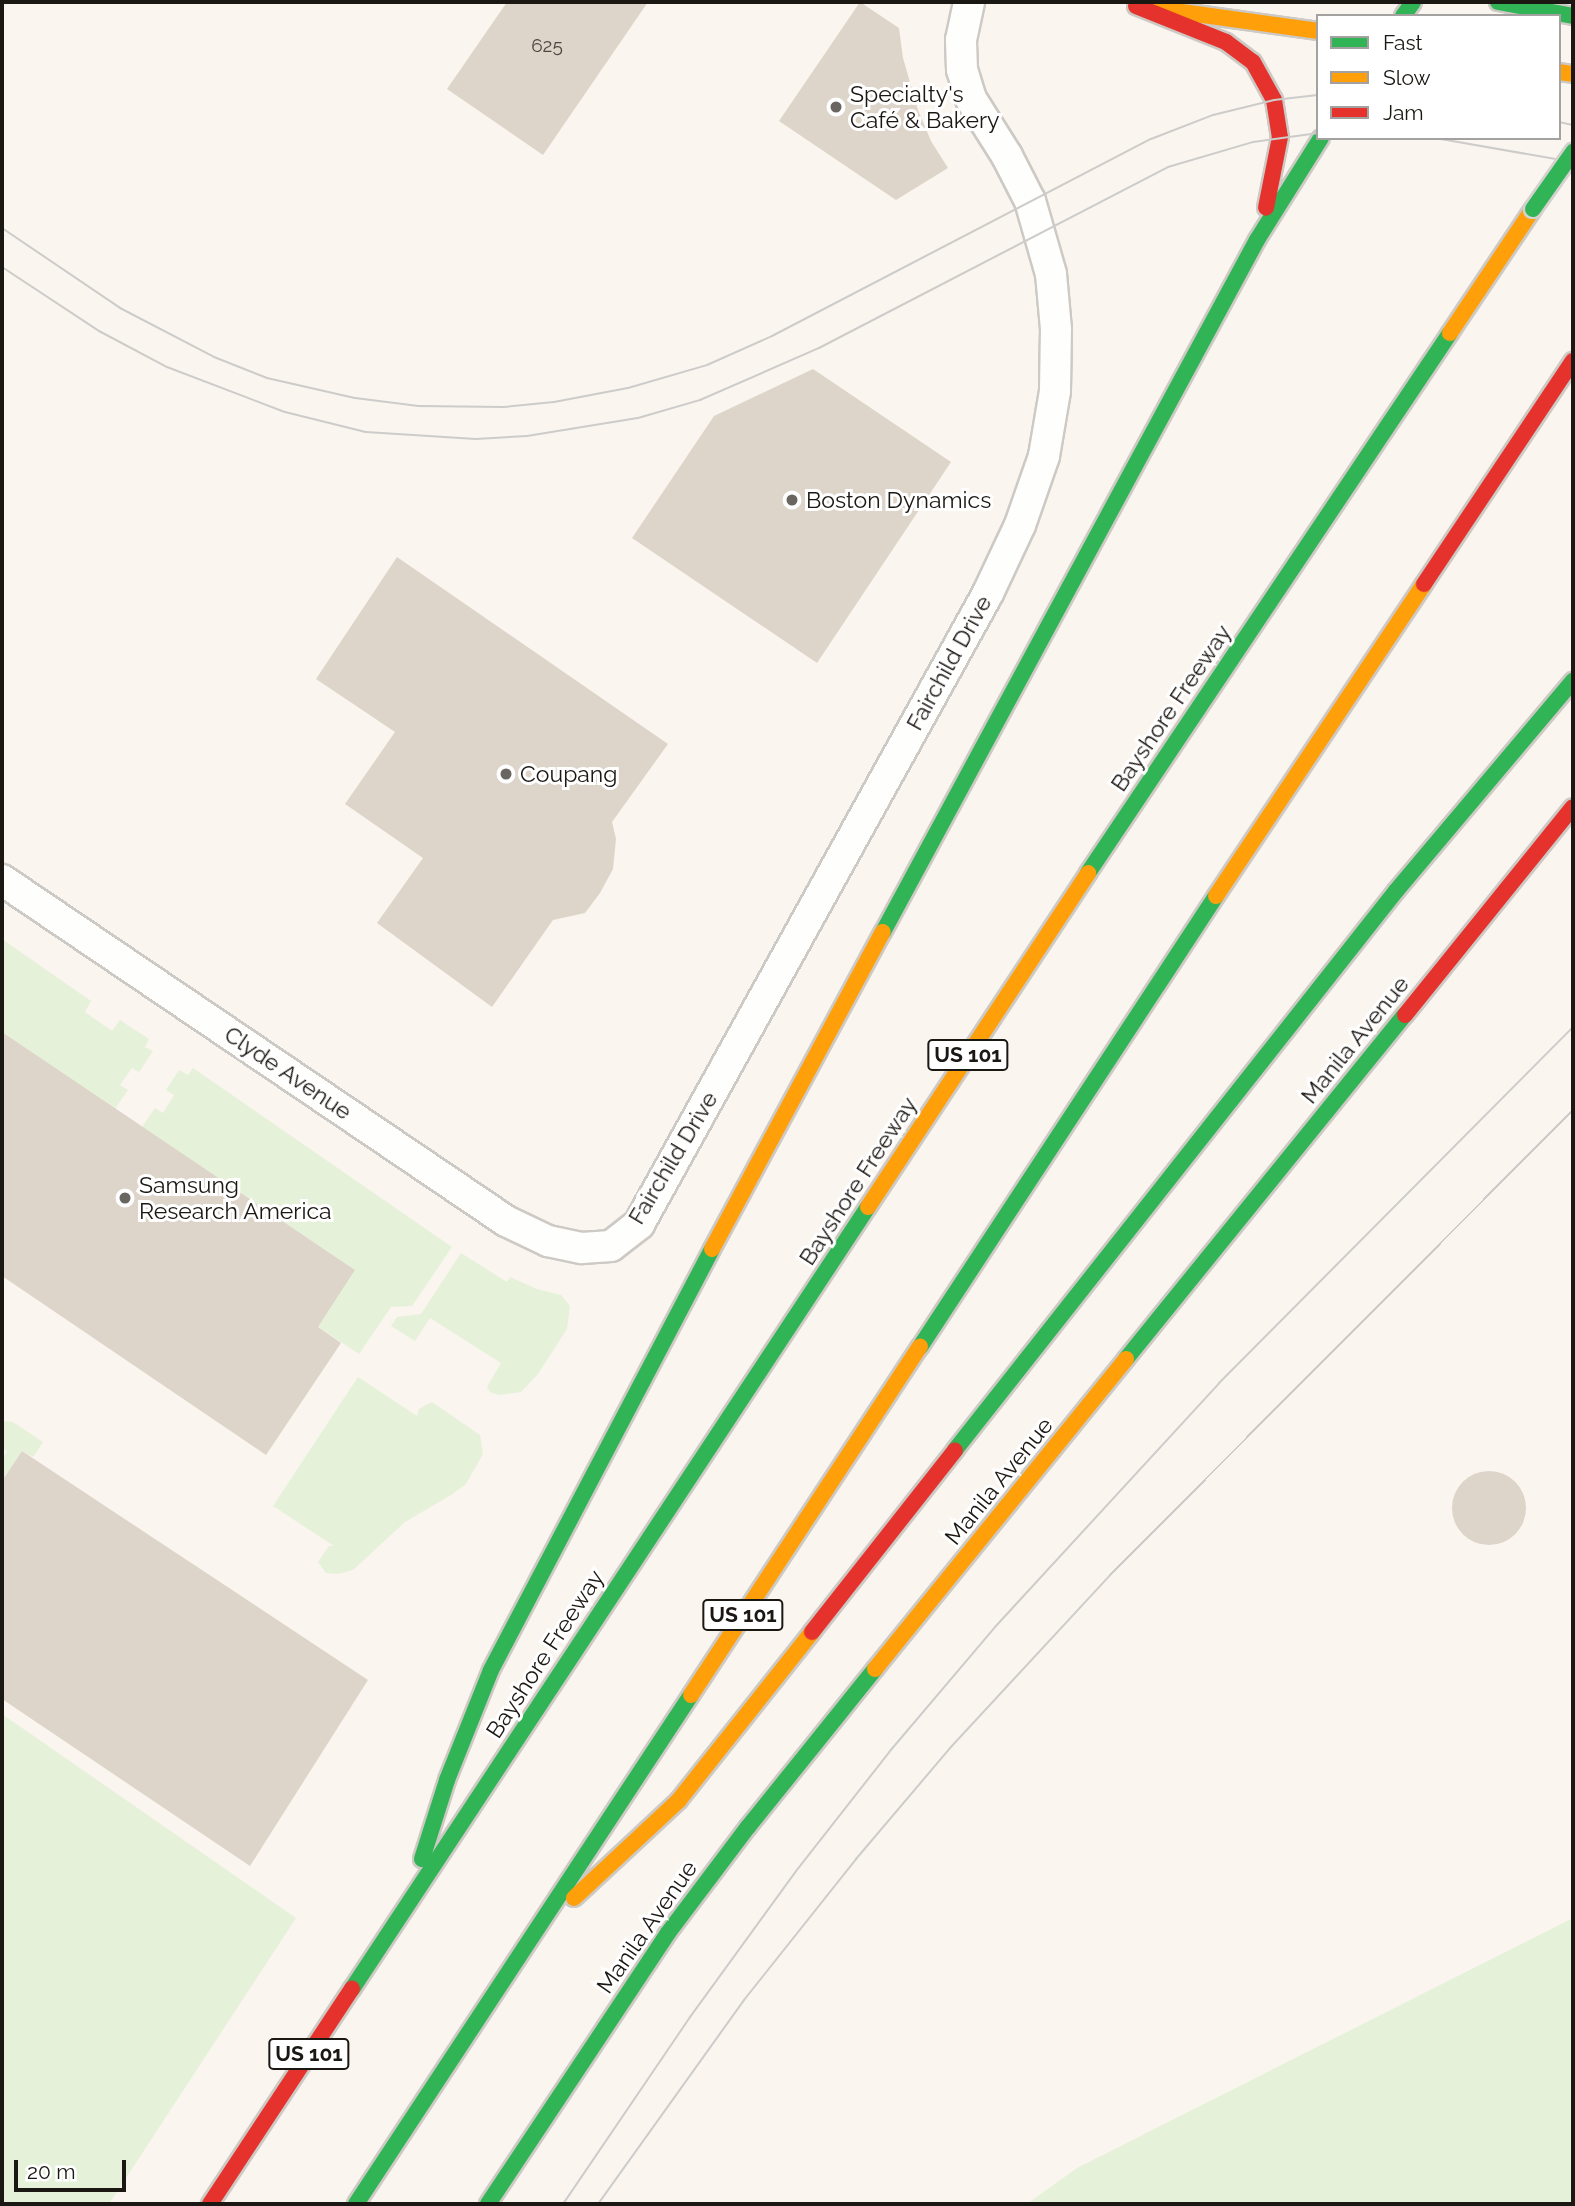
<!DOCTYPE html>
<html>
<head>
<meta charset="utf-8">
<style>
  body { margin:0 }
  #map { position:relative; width:1575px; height:2206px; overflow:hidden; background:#faf5ef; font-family:Raleway,sans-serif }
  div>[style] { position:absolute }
  .green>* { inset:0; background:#e6f1da }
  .building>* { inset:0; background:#ded5ca }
  .round { border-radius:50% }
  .roads { filter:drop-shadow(2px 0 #cdc9c4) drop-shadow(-2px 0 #cdc9c4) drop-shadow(0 2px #cdc9c4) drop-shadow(0 -2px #cdc9c4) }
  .street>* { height:30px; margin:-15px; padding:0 15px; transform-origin:15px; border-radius:15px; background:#fefefd }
  .fast>* { height:16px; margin:-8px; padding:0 8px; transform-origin:8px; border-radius:8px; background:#30b455 }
  .slow>* { height:16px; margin:-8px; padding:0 8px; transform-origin:8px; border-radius:8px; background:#ff9f0a }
  .jam>* { height:16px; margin:-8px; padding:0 8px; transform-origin:8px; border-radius:8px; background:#e5322d }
  .tram>* { height:2px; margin:-1px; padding:0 1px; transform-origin:1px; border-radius:1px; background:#cdccca }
  .bridges { filter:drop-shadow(2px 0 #d4d1cf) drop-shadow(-2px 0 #d4d1cf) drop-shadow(0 2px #d4d1cf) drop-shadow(0 -2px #d4d1cf) }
  .fast-bridge>* { height:16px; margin:-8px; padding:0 8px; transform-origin:8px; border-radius:8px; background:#30b455 }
  .dots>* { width:19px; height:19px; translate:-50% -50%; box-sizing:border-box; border:4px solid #fff; border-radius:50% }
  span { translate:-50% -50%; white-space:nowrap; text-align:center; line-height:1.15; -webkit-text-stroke:6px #fff; paint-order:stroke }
  .number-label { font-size:19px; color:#4c4641 }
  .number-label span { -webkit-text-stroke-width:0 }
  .shield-label span { padding:2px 5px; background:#fff; border:2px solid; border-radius:5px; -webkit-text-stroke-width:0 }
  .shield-label { font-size:21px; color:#1b1713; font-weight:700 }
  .poi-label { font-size:23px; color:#1b1713 }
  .left { translate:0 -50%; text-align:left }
  .street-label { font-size:23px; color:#1b1713 }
  .frame { position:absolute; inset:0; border:4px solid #1b1713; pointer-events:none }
  .legend { position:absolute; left:1316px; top:14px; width:245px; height:126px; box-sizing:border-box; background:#fff; border:2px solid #a4a2a1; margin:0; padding:9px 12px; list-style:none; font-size:21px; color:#1b1713 }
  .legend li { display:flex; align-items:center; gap:14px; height:35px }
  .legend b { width:35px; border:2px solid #a4a2a1 }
  .scale { position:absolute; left:14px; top:2160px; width:112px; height:32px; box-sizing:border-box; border:4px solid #1b1713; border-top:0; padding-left:9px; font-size:21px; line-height:24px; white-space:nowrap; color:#1b1713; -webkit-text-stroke:5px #fff; paint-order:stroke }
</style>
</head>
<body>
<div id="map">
  <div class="green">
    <div style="clip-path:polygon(2px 939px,91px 1001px,85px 1012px,112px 1031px,120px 1020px,149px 1039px,145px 1047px,153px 1051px,139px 1072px,132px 1068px,120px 1085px,128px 1090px,115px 1109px,2px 1032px)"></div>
    <div style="clip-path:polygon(193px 1068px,452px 1247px,412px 1306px,391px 1307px,359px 1354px,318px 1327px,355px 1270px,142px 1127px,155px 1108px,163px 1113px,174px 1095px,166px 1090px,179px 1070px,188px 1075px)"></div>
    <div style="clip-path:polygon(461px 1253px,507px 1282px,510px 1277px,537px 1289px,561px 1295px,570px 1306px,567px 1329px,538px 1374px,521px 1392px,499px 1395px,490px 1392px,487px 1387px,501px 1363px,430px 1318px,415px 1341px,391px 1326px,397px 1317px,421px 1314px)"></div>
    <div style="clip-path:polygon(358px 1377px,417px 1416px,419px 1409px,432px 1402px,480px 1435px,483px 1454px,466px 1484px,451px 1495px,405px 1522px,353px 1570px,338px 1574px,326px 1573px,318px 1562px,329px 1546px,334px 1546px,273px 1506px)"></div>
    <div style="clip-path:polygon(2px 1421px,13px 1422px,43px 1442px,33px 1457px,22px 1451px,2px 1481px,2px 1460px,7px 1451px,2px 1448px)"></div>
    <div style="clip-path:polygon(2px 1714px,296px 1918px,109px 2204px,2px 2204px)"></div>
    <div style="clip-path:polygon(1573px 1918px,1573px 2204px,1027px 2204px,1077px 2168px)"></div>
  </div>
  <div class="building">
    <div style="clip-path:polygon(507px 2px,648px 2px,543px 155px,447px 89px)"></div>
    <div style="clip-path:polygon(860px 2px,899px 28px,903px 58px,918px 110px,931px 141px,948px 168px,896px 200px,779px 121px)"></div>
    <div style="clip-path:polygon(813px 369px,951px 462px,817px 663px,632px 538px,714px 416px)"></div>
    <div style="clip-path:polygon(397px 557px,668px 744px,612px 822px,616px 839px,613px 869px,600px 893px,585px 913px,553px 920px,492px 1007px,377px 923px,423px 858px,345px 804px,395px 732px,316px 679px)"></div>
    <div style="clip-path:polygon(2px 1032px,355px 1270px,318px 1327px,341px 1343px,266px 1455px,2px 1276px)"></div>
    <div style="clip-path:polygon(22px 1451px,368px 1680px,250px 1866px,2px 1699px,2px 1481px)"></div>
    <div class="round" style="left:1452px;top:1471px;width:74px;height:74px"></div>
  </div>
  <div class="roads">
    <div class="street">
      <div style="left:2px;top:880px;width:609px;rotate:34.08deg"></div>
      <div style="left:506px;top:1221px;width:47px;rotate:25.5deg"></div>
      <div style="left:548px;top:1241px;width:35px;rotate:12deg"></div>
      <div style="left:582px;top:1248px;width:29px;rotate:-4deg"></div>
      <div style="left:611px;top:1246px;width:36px;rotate:-38deg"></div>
      <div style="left:639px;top:1224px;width:721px;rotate:-61.05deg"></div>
      <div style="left:988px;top:593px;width:75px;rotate:-64.8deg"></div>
      <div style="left:1020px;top:525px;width:73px;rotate:-70.8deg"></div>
      <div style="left:1044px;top:456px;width:66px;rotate:-80.4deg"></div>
      <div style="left:1055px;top:391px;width:62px;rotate:-89.1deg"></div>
      <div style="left:1056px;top:329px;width:55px;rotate:-95.2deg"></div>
      <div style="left:1051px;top:274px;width:76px;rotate:-106deg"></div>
      <div style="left:1030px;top:201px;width:51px;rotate:-117.1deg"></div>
      <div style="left:1007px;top:156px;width:67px;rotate:-122.3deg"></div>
      <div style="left:971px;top:99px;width:30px;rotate:-107deg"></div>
      <div style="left:962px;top:70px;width:30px;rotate:-92deg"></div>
      <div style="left:961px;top:40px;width:39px;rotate:-78deg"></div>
    </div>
    <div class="fast">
      <div style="left:1498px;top:2px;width:76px;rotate:10.6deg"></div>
      <div style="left:1403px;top:16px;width:17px;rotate:-54deg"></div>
      <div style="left:1088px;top:873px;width:650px;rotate:-56.16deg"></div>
      <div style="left:883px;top:932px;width:787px;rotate:-61.61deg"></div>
      <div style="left:1257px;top:240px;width:120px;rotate:-57.9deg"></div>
      <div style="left:920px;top:1347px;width:539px;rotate:-56.72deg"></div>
      <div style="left:1126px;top:1359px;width:443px;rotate:-51deg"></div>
      <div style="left:955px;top:1450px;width:712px;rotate:-51.73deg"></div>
      <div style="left:1396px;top:891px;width:275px;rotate:-49.9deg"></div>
      <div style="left:422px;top:1859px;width:83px;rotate:-72.4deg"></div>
      <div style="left:447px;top:1780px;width:118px;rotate:-68.2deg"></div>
      <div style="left:491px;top:1670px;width:475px;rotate:-62.3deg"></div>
      <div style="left:352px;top:1989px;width:937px;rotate:-56.58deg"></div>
      <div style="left:356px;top:2204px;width:609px;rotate:-56.65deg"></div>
      <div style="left:488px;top:2204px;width:325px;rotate:-56.4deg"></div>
      <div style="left:668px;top:1933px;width:133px;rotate:-53deg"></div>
      <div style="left:748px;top:1827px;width:203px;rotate:-51.2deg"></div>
    </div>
    <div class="slow">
      <div style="left:1160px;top:9px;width:160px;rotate:7.9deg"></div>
      <div style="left:1559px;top:72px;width:14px;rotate:8deg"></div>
      <div style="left:1450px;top:333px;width:149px;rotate:-56.2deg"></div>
      <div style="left:1216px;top:896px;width:375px;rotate:-56.3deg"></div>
      <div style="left:868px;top:1207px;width:400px;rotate:-56.6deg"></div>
      <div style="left:712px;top:1249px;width:360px;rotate:-61.7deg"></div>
      <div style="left:875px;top:1669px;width:399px;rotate:-51deg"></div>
      <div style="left:691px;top:1695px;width:417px;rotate:-56.7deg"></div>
      <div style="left:574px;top:1898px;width:144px;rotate:-43deg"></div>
      <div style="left:679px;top:1800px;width:214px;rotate:-51.6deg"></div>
    </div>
    <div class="jam">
      <div style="left:1136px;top:6px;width:97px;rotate:21.8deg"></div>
      <div style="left:1226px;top:42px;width:34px;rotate:37deg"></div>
      <div style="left:1253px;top:62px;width:43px;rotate:61.1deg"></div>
      <div style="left:1274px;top:100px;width:37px;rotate:81deg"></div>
      <div style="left:1280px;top:137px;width:72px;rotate:101.2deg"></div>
      <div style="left:1424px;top:584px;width:268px;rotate:-56.3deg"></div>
      <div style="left:1405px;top:1015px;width:267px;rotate:-51.1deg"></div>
      <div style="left:812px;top:1632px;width:231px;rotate:-51.8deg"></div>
      <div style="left:210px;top:2204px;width:258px;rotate:-56.6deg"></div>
    </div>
  </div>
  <div class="tram">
    <div style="left:1559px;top:122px;width:14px;rotate:12deg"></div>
    <div style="left:1435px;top:138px;width:140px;rotate:9.9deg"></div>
    <div style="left:2px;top:228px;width:143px;rotate:34.1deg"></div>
    <div style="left:120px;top:308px;width:106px;rotate:27.5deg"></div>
    <div style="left:214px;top:357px;width:57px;rotate:21.6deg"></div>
    <div style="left:267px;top:378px;width:90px;rotate:12.8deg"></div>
    <div style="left:355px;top:398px;width:64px;rotate:7.2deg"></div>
    <div style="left:418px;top:406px;width:86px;rotate:0.7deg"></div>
    <div style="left:504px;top:407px;width:50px;rotate:-5.7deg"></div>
    <div style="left:554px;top:402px;width:75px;rotate:-10.7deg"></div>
    <div style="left:628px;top:388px;width:82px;rotate:-16.2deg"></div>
    <div style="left:707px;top:365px;width:71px;rotate:-24deg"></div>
    <div style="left:772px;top:336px;width:427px;rotate:-27.5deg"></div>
    <div style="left:1151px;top:139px;width:66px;rotate:-21.2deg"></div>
    <div style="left:1213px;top:115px;width:63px;rotate:-13.8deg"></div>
    <div style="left:1274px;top:100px;width:44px;rotate:-6.5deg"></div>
    <div style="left:2px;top:267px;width:116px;rotate:33.4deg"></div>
    <div style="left:99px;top:331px;width:77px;rotate:27.9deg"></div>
    <div style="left:167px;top:367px;width:126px;rotate:20.9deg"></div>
    <div style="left:285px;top:412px;width:83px;rotate:13.9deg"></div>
    <div style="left:366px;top:432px;width:110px;rotate:3.6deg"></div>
    <div style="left:476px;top:439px;width:51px;rotate:-3.4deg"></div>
    <div style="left:527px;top:436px;width:112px;rotate:-9.2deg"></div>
    <div style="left:638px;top:418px;width:65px;rotate:-16.2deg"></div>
    <div style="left:700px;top:400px;width:130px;rotate:-23.6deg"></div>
    <div style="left:819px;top:348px;width:393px;rotate:-27.4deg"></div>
    <div style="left:1168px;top:167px;width:89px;rotate:-16.4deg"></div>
    <div style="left:1253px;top:142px;width:66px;rotate:-7.9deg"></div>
    <div style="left:563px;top:2204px;width:226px;rotate:-55.8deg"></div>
    <div style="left:690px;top:2017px;width:180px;rotate:-54deg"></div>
    <div style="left:796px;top:1871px;width:152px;rotate:-51.9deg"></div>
    <div style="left:890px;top:1751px;width:162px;rotate:-49.7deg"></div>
    <div style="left:995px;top:1627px;width:331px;rotate:-47.4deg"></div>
    <div style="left:1219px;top:1383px;width:502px;rotate:-45.16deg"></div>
    <div style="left:598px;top:2204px;width:251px;rotate:-54.4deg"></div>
    <div style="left:744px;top:2000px;width:180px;rotate:-51.5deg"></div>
    <div style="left:856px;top:1859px;width:145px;rotate:-49.7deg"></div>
    <div style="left:950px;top:1748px;width:236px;rotate:-47.2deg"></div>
    <div style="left:1110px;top:1575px;width:656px;rotate:-45.12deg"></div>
  </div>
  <div class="bridges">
    <div class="fast-bridge">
      <div style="left:1533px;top:209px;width:70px;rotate:-54.9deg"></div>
    </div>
  </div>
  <div class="dots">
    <div style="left:836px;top:107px;background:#696560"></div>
    <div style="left:792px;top:500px;background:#696560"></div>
    <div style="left:506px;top:774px;background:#696560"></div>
    <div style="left:125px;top:1198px;background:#696560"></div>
  </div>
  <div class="number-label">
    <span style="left:547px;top:46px">625</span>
  </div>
  <div class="shield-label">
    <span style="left:968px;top:1055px">US 101</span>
    <span style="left:743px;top:1615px">US 101</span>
    <span style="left:309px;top:2054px">US 101</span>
  </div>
  <div class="poi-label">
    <span class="left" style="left:850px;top:107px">Specialty's<br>Café &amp; Bakery</span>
    <span class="left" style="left:806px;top:500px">Boston Dynamics</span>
    <span class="left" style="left:520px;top:774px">Coupang</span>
    <span class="left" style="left:139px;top:1198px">Samsung<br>Research America</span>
  </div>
  <div class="street-label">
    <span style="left:949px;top:663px;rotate:-61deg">Fairchild Drive</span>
    <span style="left:1171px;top:708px;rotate:-56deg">Bayshore Freeway</span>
    <span style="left:1355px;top:1040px;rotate:-51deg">Manila Avenue</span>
    <span style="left:288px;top:1073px;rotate:34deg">Clyde Avenue</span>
    <span style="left:673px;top:1158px;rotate:-59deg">Fairchild Drive</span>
    <span style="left:858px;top:1181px;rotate:-57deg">Bayshore Freeway</span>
    <span style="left:999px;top:1481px;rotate:-51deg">Manila Avenue</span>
    <span style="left:545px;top:1654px;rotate:-57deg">Bayshore Freeway</span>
    <span style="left:647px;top:1927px;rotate:-55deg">Manila Avenue</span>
  </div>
  <div class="frame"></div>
  <ul class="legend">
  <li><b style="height:9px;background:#30b455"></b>Fast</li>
  <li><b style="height:9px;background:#ff9f0a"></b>Slow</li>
  <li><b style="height:9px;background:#e5322d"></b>Jam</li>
  </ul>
  <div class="scale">20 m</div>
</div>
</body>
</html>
